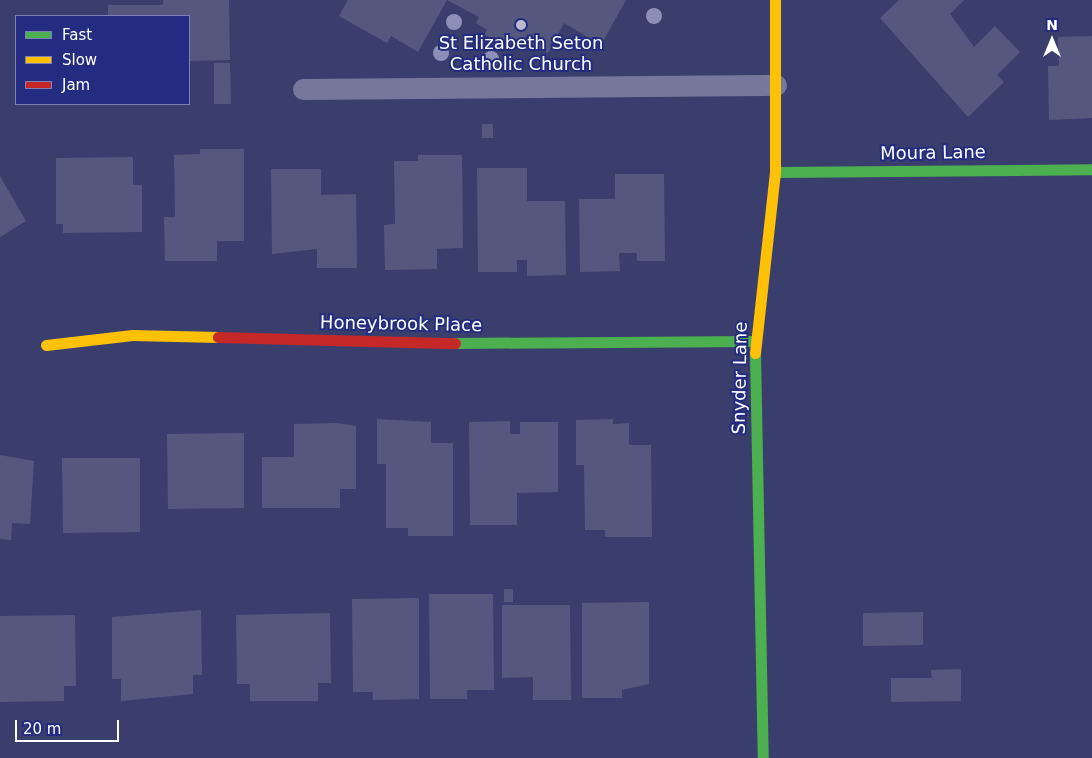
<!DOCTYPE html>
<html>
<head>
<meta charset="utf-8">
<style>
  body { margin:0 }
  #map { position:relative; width:1092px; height:758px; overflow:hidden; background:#3a3e6c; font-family:"DejaVu Sans",sans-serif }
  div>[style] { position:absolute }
  .building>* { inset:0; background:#55587e }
  .lane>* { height:21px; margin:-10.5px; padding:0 10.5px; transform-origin:10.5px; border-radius:10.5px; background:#75789a }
  .fast>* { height:11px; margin:-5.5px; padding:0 5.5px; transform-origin:5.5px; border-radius:5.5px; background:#4caf50 }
  .slow>* { height:11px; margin:-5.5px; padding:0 5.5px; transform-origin:5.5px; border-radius:5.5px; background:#ffc107 }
  .jam>* { height:11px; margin:-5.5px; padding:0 5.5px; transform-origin:5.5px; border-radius:5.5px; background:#c62828 }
  .trees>* { width:16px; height:16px; margin:-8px; border-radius:50%; background:#8c90b8 }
  .dots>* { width:14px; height:14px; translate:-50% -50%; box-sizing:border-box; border:2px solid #242c82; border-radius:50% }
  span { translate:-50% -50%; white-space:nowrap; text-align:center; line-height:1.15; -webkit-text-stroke:4px #242c82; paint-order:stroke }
  .poi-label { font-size:18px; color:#fff }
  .street-label { font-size:18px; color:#fff }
  .legend { position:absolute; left:15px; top:15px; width:175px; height:90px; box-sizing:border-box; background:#242c82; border:1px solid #7c80b4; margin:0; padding:6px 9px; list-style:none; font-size:15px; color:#fff }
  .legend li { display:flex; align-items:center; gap:10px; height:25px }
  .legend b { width:25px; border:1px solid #7c80b4 }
  .north { position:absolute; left:1027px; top:15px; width:50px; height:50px; -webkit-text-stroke:4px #242c82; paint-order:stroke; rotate:0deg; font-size:14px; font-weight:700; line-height:20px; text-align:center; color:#fff }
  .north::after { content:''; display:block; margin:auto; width:18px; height:22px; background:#fff; clip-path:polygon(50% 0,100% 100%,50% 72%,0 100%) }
  .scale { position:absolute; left:15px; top:720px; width:104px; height:22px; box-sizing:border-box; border:2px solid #fff; border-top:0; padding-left:6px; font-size:15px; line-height:18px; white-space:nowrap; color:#fff; -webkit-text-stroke:4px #242c82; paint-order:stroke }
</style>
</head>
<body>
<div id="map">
  <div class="building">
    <div style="clip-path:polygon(163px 0,229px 0,230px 60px,189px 61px,189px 16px,108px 16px,108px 5px,163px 5px)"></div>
    <div style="clip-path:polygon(348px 0,626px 0,601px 45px,564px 23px,548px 53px,523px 39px,518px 48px,507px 41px,504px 46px,484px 34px,487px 30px,476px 23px,479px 17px,447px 0,418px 52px,391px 36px,387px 43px,339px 16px)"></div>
    <div style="clip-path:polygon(899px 0,964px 0,950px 14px,974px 47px,995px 26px,1020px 52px,997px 75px,1004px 82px,968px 117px,880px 18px)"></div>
    <div style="clip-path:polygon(1092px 36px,1092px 118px,1049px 120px,1048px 66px,1059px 66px,1058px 37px)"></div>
    <div style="clip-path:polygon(214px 63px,230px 63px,231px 104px,214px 104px)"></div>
    <div style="clip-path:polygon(482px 124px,493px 124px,493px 138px,482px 138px)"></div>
    <div style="clip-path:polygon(200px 149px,244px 149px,244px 241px,217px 241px,217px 261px,165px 261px,164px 217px,175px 217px,174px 155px,200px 154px)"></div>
    <div style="clip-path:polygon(418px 155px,462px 155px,463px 248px,437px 249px,437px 269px,385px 270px,384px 225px,395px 224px,394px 161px,418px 161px)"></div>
    <div style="clip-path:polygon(133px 157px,133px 185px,142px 185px,142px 232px,63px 233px,63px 224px,56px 224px,56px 158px)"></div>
    <div style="clip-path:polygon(477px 168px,527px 168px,527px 201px,565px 201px,566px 275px,527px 276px,527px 260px,517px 260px,517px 272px,478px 272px)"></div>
    <div style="clip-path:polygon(271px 169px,321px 169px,321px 195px,356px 194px,357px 268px,317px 268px,317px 249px,272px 254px)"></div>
    <div style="clip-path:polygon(615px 174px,664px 174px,665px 261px,637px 261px,637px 253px,619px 253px,620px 271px,580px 272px,579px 199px,615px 199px)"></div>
    <div style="clip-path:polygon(0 176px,26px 221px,0 237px)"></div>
    <div style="clip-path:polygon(377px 419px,431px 422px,431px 443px,453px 443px,453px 536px,408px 536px,408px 528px,386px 528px,386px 464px,377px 464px)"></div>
    <div style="clip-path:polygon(613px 419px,613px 424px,629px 423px,629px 445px,651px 445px,652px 537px,605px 537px,605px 530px,585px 530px,584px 465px,576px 465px,576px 420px)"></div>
    <div style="clip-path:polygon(510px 421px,510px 434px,520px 434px,520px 422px,558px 422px,558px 492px,517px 493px,517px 525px,470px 525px,469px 422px)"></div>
    <div style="clip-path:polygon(337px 423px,356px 426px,356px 489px,340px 489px,340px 508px,262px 508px,262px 457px,294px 457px,294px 424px)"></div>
    <div style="clip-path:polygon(244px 433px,244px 508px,168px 509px,167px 434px)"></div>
    <div style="clip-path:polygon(0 455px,34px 461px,30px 524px,12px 523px,11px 540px,0 539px)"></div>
    <div style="clip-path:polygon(62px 458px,140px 458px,140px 532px,63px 533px)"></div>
    <div style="clip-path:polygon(504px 589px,513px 589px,513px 602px,504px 602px)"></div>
    <div style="clip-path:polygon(429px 594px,493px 594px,494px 690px,467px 690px,467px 699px,430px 699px)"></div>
    <div style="clip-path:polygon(419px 598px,419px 699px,373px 700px,373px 692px,353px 692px,352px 599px)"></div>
    <div style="clip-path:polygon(649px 602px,649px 684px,622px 690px,622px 698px,582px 698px,582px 603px)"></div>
    <div style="clip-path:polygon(502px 605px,570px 605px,571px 700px,533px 700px,533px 677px,502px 678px)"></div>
    <div style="clip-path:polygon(201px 610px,202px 675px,193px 675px,193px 694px,121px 701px,121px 679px,112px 679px,112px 617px)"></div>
    <div style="clip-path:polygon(923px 612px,923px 645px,863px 646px,863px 613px)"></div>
    <div style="clip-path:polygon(330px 613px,331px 683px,318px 683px,318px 701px,250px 701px,250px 684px,237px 684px,236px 615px)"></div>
    <div style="clip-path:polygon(75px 615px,76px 686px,64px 686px,64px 701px,0 702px,0 616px)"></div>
    <div style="clip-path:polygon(961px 669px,961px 701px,891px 702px,891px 678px,932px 678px,931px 670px)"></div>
  </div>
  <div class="lane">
    <div style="left:303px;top:89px;width:473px;rotate:-0.5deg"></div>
  </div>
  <div class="fast">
    <div style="left:775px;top:172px;width:317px;rotate:-0.5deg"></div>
    <div style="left:455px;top:343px;width:300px;rotate:-0.4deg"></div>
    <div style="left:755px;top:353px;width:405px;rotate:88.9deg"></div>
  </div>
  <div class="slow">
    <div style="left:46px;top:345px;width:87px;rotate:-6.6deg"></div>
    <div style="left:132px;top:335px;width:86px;rotate:1.3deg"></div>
    <div style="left:755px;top:353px;width:182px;rotate:-83.7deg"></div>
    <div style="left:775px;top:172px;width:172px;rotate:-90deg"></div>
  </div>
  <div class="jam">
    <div style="left:218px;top:337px;width:237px;rotate:1.5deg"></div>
  </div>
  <div class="trees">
    <div style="left:654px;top:16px"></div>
    <div style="left:454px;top:22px"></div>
    <div style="left:441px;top:53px"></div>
    <div style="left:491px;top:59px"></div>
  </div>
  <div class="dots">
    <div style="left:521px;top:25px;background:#babbcc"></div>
  </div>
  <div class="poi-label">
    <span style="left:521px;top:54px">St Elizabeth Seton<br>Catholic Church</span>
  </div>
  <div class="street-label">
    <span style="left:933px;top:153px;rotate:-1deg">Moura Lane</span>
    <span style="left:401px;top:324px;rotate:1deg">Honeybrook Place</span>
    <span style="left:740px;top:378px;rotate:-89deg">Snyder Lane</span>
  </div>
  <ul class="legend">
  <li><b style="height:6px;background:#4caf50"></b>Fast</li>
  <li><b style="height:6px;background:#ffc107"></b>Slow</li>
  <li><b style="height:6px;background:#c62828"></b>Jam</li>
  </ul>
  <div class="north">N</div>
  <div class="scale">20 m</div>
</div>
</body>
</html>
